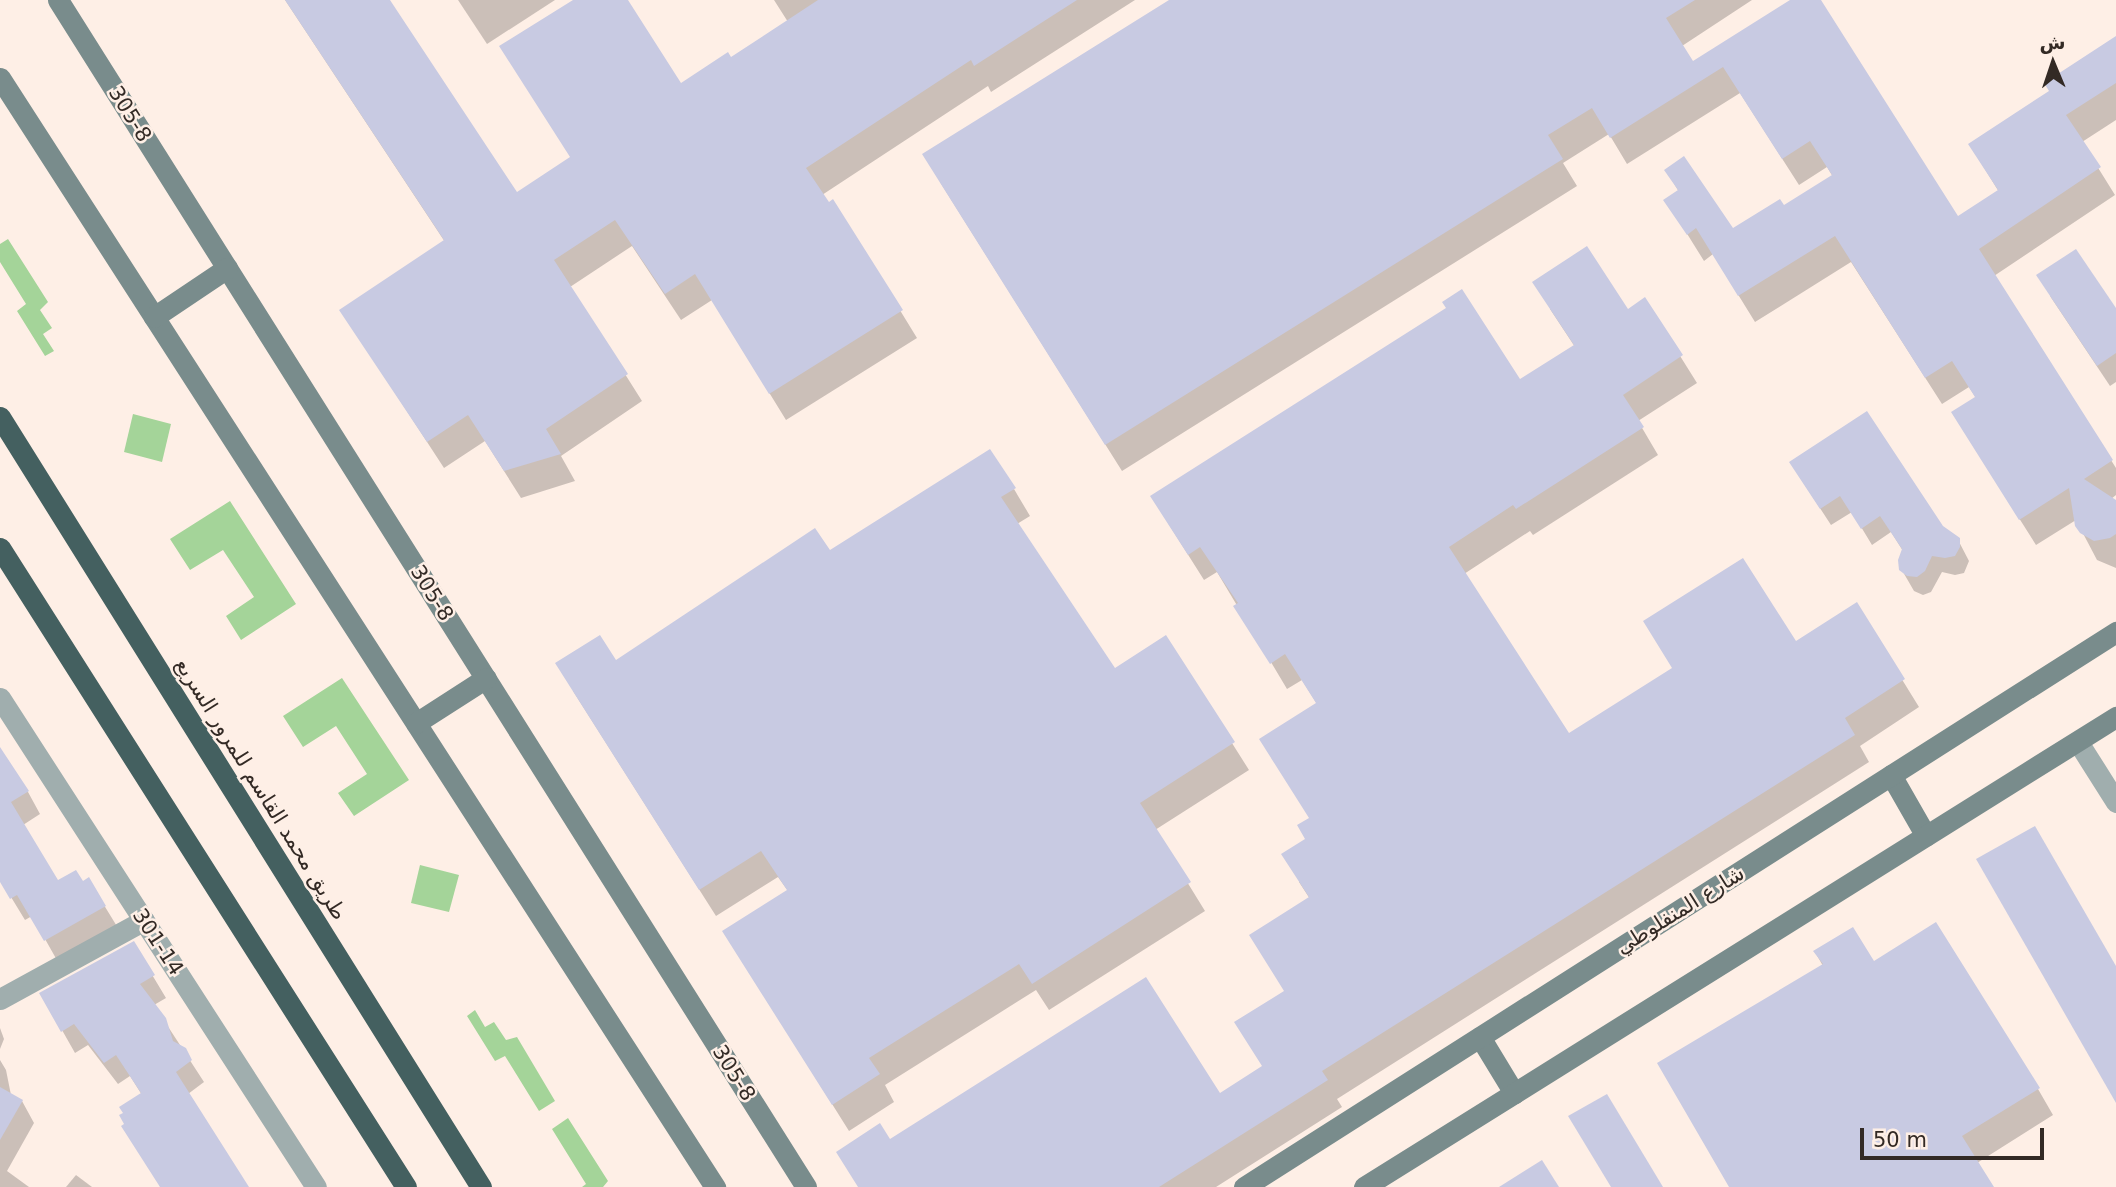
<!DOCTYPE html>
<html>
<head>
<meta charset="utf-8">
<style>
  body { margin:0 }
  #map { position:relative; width:2116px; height:1187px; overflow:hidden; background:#feefe6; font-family:"DejaVu Sans",Vazirmatn,sans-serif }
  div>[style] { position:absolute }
  .green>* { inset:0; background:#a4d499 }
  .shadow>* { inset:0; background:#0003 }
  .building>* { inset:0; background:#c8cae2 }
  .street>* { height:21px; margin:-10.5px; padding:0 10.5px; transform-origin:10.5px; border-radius:10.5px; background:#a0aeae }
  .secondary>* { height:21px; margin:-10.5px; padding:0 10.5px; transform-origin:10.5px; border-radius:10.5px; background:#798c8c }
  .highway>* { height:21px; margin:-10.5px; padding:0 10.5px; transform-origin:10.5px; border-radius:10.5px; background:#446060 }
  span { translate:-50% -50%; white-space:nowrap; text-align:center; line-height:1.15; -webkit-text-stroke:5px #feefe6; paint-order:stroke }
  .street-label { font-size:21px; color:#332a25 }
  .north { position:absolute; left:2018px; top:28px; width:70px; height:70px; -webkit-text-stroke:5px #feefe6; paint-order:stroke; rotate:358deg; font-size:19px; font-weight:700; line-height:28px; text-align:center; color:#332a25 }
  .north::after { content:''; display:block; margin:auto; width:24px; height:32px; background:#332a25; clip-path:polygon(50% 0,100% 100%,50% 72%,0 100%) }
  .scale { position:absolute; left:1860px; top:1128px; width:184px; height:32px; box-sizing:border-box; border:4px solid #332a25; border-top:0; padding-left:9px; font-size:21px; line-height:24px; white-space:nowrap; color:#332a25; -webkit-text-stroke:5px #feefe6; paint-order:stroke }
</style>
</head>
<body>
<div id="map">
  <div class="green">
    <div style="clip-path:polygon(8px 239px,48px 302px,40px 310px,52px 328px,43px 334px,54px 351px,45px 356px,17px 311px,26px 304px,0 262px,0 244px)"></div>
    <div style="clip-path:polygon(133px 414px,171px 424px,162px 462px,124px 452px)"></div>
    <div style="clip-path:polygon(230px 501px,296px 604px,241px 640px,226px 616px,254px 597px,223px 550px,190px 570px,170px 539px)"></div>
    <div style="clip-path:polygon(342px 678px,409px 780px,354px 816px,338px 793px,367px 774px,336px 726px,303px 747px,283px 716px)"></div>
    <div style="clip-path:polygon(420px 865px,459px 875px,449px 912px,411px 903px)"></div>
    <div style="clip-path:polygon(475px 1010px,485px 1027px,494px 1022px,506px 1040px,517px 1037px,555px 1101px,539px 1111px,505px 1056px,495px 1061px,467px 1016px)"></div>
    <div style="clip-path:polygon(568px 1118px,608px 1181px,603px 1187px,582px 1187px,586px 1184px,552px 1129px)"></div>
  </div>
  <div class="shadow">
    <div style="clip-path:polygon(285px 0,388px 0,517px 194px,571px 158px,576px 0,626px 0,680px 86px,731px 59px,788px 22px,774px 0,1135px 0,991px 92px,988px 86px,822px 195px,828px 204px,833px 201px,917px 338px,786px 420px,712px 300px,681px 320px,632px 246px,570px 287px,642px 401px,561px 456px,575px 481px,521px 498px,485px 441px,444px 468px,341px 310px,445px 242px)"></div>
    <div style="clip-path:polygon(458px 0,555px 0,487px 44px)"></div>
    <div style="clip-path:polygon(1173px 0,1752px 0,1682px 46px,1693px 63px,1793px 0,1819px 0,1958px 218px,1999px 192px,1970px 145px,2051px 92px,2116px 38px,2116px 120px,2082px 142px,2115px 195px,1994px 276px,2116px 468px,2116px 495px,2111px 499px,2116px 505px,2116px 568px,2097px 560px,2076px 520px,2036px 545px,1969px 439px,1976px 398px,1969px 387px,1942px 404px,1851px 262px,1755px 322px,1713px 254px,1704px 261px,1666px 200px,1679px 192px,1666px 170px,1732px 230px,1784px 208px,1833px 177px,1827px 167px,1799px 185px,1740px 93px,1627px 164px,1609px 134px,1563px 163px,1577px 186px,1122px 471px,940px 182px)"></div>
    <div style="clip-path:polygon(2050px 296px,2116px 311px,2116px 382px,2110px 386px)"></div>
    <div style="clip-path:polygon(1645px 300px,1697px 383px,1638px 421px,1658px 455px,1533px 535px,1530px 531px,1464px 574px,1568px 736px,1795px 644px,1856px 605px,1919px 707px,1860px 746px,1869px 762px,1337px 1099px,1342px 1107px,1216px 1187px,859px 1187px,890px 1142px,1219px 1096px,1263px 1067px,1310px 899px,1299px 882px,1311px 819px,1317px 704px,1302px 680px,1287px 689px,1217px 572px,1204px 580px,1168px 523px,1520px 381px,1575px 347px,1550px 309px,1627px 311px)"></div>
    <div style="clip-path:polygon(1801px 479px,1942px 528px,1956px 536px,1969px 561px,1964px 573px,1955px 575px,1942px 572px,1931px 592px,1923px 595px,1914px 591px,1899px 565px,1903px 551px,1891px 532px,1872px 545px,1852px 512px,1831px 525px)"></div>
    <div style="clip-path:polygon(1014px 489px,1030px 516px,1017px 524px,1114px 670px,1165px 637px,1249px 770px,1155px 830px,1205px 911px,1049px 1010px,1036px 990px,885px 1085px,894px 1102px,849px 1131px,724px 932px,788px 891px,778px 877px,716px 916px,573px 691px,615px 662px,829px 553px)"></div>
    <div style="clip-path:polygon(0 760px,28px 792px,40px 814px,23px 825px,57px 883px,82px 883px,88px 879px,118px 928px,58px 962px,32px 916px,25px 920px,0 879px)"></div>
    <div style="clip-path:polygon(133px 943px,166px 998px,154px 1005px,204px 1082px,188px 1094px,247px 1187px,160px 1187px,142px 1095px,130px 1076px,118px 1084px,88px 1045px,75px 1053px,41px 993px)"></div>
    <div style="clip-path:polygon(1815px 952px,1873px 963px,2038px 1089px,2053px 1115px,1977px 1163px,1992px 1187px,1731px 1187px,1823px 966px)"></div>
    <div style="clip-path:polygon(0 1028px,4px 1039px,0 1049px)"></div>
    <div style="clip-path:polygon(0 1060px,6px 1070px,11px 1095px,22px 1101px,34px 1123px,7px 1171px,29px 1187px,0 1187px)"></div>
    <div style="clip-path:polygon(76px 1175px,92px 1187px,66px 1187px)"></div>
  </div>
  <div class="building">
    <div style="clip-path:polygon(285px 0,390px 0,517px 192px,570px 157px,499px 46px,573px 0,628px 0,681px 83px,728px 52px,731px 57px,818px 0,1077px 0,974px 66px,971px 60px,806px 168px,829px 202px,833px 199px,903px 310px,769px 394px,695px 274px,665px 294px,615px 220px,554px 260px,628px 374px,546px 429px,561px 454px,504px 471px,468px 415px,427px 442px,339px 310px,444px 240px)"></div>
    <div style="clip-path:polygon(1169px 0,1695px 0,1666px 18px,1693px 61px,1790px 0,1821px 0,1958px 216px,1998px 190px,1968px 144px,2049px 91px,2044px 83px,2116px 36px,2116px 83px,2066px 115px,2101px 167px,1979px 249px,2113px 460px,2084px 479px,2116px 500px,2116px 534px,2110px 538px,2094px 541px,2080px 533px,2075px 526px,2069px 488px,2019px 520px,1951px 412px,1975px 397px,1952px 361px,1925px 378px,1835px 236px,1738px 296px,1696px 228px,1687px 235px,1663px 200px,1678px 190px,1664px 170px,1684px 156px,1733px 228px,1780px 199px,1784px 205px,1832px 175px,1810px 141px,1782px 159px,1723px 67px,1610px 138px,1592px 108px,1548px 135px,1563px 159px,1105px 445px,922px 154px)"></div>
    <div style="clip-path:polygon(1587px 246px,1628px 309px,1645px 297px,1683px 355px,1623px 395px,1644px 427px,1516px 509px,1513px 505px,1449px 547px,1569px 733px,1672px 668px,1643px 621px,1743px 558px,1796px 641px,1857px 602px,1905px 679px,1845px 718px,1855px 735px,1322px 1071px,1328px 1080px,1159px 1187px,858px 1187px,836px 1152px,880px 1123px,890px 1139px,1146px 977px,1220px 1093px,1262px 1066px,1234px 1022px,1284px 991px,1249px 935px,1309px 897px,1281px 854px,1305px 839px,1297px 825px,1309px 818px,1259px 739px,1316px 703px,1285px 654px,1270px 664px,1233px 606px,1238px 603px,1200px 547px,1188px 555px,1150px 496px,1446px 308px,1442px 302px,1462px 289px,1520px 379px,1574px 345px,1532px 282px)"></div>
    <div style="clip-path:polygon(2076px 249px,2116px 308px,2116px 353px,2097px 366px,2036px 275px)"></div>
    <div style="clip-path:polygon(1867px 411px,1943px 526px,1960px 538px,1960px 547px,1955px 556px,1945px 558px,1932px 556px,1925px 571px,1917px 577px,1907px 576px,1899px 570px,1898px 560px,1902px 549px,1880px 516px,1861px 529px,1840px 496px,1820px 509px,1789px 462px)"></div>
    <div style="clip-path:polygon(990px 449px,1016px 488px,1001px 497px,1115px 668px,1166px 635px,1235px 742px,1140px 803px,1191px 882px,1032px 984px,1019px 964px,869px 1058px,880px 1074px,832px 1105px,722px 931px,787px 890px,761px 851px,699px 890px,555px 663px,600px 635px,616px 660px,815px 528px,830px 550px)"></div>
    <div style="clip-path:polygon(0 747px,29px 791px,11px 802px,58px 880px,76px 870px,83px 881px,89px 877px,106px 906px,44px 941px,17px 895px,10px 899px,0 882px)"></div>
    <div style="clip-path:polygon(2035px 826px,2116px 966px,2116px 1103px,1976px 859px)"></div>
    <div style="clip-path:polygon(1936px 922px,2040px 1088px,1962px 1136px,1994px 1187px,1729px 1187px,1657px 1063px,1823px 964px,1813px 951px,1853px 927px,1874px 961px)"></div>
    <div style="clip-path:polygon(134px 941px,155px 975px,140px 984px,166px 1018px,173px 1041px,186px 1048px,192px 1060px,176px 1072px,249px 1187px,160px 1187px,121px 1126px,124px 1124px,119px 1115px,123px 1113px,119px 1107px,141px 1093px,116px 1055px,104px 1063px,74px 1024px,61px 1032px,39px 993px)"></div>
    <div style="clip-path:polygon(0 1087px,23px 1100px,0 1140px)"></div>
    <div style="clip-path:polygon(1607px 1094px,1663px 1187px,1611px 1187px,1568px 1116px)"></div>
    <div style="clip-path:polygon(1542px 1160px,1559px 1187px,1499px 1187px)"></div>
  </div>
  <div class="street">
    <div style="left:0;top:698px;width:582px;rotate:57.13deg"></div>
    <div style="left:2078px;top:742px;width:71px;rotate:57.7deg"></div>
    <div style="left:0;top:999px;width:164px;rotate:-28.7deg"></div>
  </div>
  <div class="secondary">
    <div style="left:58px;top:0;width:1403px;rotate:57.78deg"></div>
    <div style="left:0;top:78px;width:1320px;rotate:57.19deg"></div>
    <div style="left:154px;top:317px;width:88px;rotate:-33.9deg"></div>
    <div style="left:416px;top:723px;width:83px;rotate:-32.7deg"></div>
    <div style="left:1891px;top:775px;width:70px;rotate:60.2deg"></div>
    <div style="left:1480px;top:1037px;width:66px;rotate:58.7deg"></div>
    <div style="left:1244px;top:1187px;width:1034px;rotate:-32.48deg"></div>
    <div style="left:1364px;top:1187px;width:887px;rotate:-32.01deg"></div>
  </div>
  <div class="highway">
    <div style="left:0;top:417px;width:908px;rotate:58.01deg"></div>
    <div style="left:0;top:548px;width:757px;rotate:57.57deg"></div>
  </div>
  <div class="street-label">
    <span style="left:130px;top:114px;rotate:58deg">305-8</span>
    <span style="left:432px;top:593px;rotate:58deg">305-8</span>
    <span style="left:261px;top:789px;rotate:58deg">طريق محمد القاسم للمرور السريع</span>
    <span style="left:1680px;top:910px;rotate:-32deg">شارع المنفلوطي</span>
    <span style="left:158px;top:942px;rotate:57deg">301-14</span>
    <span style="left:734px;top:1073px;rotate:58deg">305-8</span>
  </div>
  <div class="north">ش</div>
  <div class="scale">50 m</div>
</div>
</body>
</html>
